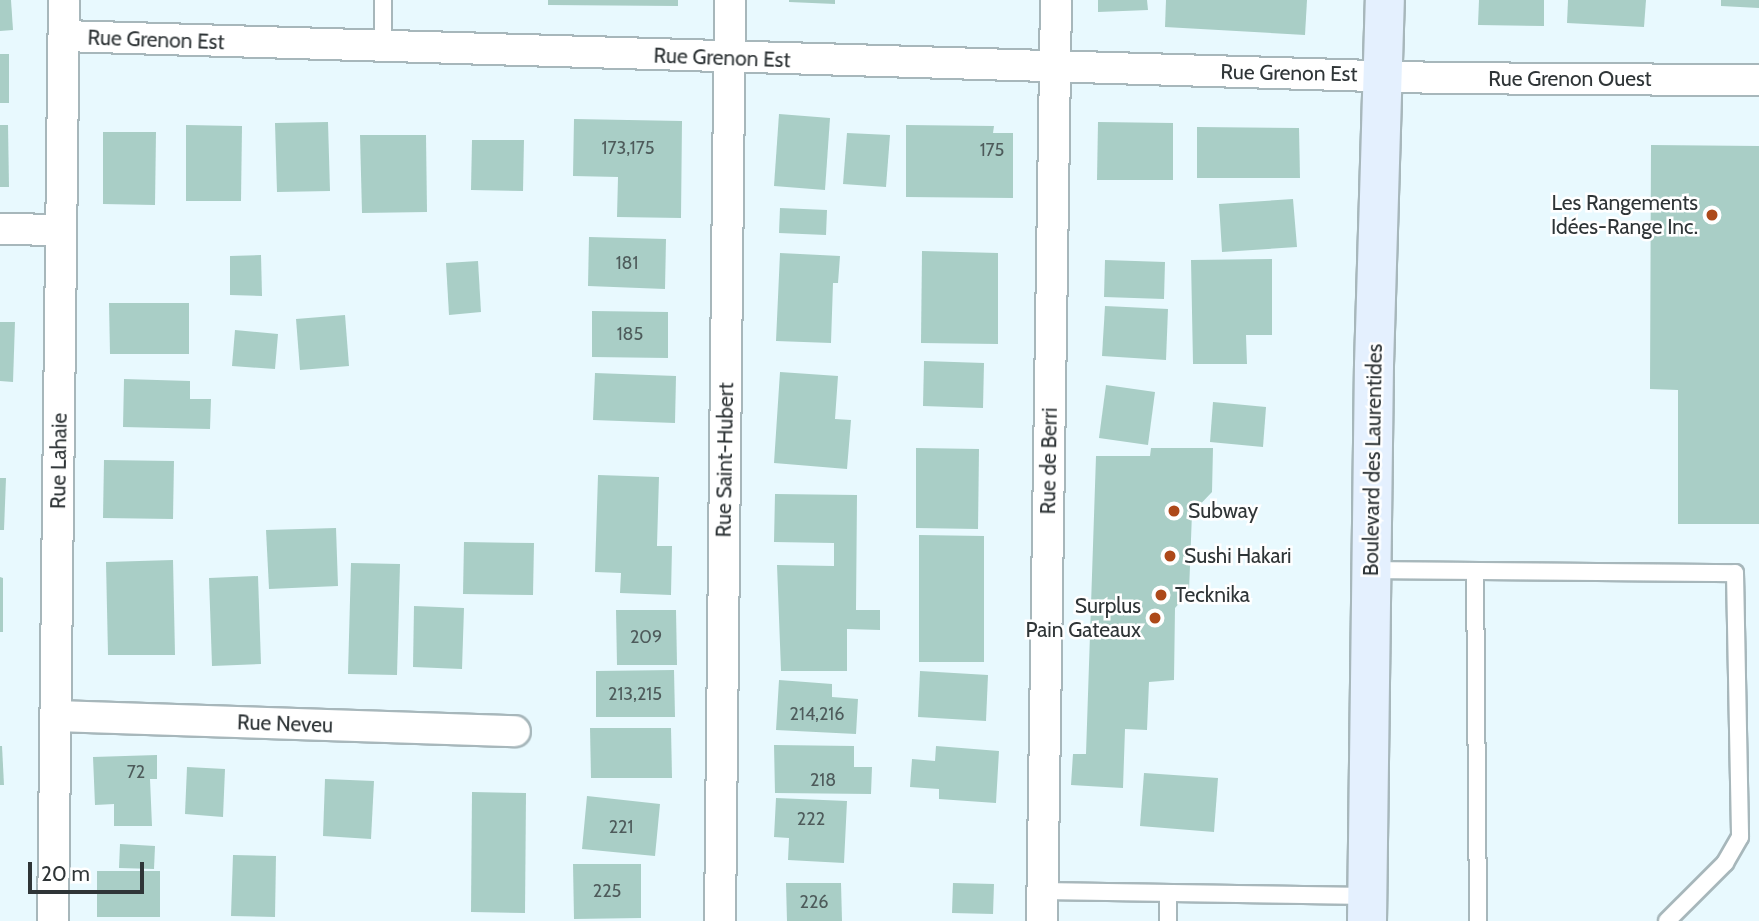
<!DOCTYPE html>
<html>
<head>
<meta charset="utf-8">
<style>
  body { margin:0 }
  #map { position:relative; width:1759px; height:921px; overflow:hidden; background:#e8f9fe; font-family:Cabin,sans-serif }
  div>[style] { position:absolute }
  .building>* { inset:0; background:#a9cec6 }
  .roads { filter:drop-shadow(2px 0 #a7b7bb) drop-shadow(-2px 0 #a7b7bb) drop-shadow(0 2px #a7b7bb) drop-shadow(0 -2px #a7b7bb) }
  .lane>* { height:16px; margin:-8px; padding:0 8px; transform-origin:8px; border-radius:8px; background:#fff }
  .street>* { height:30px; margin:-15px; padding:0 15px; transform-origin:15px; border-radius:15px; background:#fff }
  .secondary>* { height:38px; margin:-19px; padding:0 19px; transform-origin:19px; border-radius:19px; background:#e4f0fe }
  .dots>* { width:19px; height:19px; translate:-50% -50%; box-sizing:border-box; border:4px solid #fff; border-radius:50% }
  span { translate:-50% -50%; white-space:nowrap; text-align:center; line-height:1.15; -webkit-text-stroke:5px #fff; paint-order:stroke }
  .number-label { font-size:18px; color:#4e5b5b }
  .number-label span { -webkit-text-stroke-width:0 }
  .street-label { font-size:21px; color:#2f3537 }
  .poi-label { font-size:21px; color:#2f3537 }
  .right { translate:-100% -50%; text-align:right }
  .left { translate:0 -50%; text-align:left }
  .scale { position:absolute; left:28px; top:862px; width:116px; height:32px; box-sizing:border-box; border:4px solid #2f3537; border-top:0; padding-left:9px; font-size:21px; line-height:24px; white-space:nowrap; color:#2f3537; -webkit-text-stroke:5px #fff; paint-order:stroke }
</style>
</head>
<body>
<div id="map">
  <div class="building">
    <div style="clip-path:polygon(0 0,11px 0,13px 30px,0 31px)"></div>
    <div style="clip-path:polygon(548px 0,678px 0,678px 6px,548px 5px)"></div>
    <div style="clip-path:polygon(789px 0,835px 0,835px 4px,789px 2px)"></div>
    <div style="clip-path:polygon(1098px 0,1147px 0,1148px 10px,1098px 12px)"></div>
    <div style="clip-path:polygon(1166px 0,1307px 0,1305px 35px,1165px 27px)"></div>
    <div style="clip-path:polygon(1479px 0,1544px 0,1544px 26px,1478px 25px)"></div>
    <div style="clip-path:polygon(1568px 0,1646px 0,1644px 27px,1567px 23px)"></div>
    <div style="clip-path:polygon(1721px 0,1759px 0,1759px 8px,1721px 6px)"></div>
    <div style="clip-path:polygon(0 54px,9px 54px,9px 103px,0 103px)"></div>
    <div style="clip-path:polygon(779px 114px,830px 118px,825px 190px,774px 186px)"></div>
    <div style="clip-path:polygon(574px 119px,682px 121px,681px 218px,617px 217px,618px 177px,573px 176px)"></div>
    <div style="clip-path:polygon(328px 122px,330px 191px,277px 192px,275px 123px)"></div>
    <div style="clip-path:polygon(1098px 122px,1173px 123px,1173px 180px,1097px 180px)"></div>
    <div style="clip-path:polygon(0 125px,8px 125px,9px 187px,0 187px)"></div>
    <div style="clip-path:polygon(186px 125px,242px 126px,241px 201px,186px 201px)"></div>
    <div style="clip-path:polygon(906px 125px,994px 126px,993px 133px,1013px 133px,1013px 198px,906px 197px)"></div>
    <div style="clip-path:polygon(1197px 127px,1299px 128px,1300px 178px,1197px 178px)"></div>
    <div style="clip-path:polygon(103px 132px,156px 132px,155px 205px,103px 204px)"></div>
    <div style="clip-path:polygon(847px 133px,890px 135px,886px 187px,843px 184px)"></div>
    <div style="clip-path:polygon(360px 135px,426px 135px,427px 212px,362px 213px)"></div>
    <div style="clip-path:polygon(472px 140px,524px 140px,523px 191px,471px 190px)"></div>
    <div style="clip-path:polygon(1651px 145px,1759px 146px,1759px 524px,1678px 524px,1678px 390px,1650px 389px)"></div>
    <div style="clip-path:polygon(1293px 199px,1297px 247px,1222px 252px,1219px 204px)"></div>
    <div style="clip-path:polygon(780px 208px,827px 210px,826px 235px,779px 233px)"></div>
    <div style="clip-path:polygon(589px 237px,666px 239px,665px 289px,588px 286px)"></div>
    <div style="clip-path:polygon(922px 251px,998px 253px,998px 344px,921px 343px)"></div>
    <div style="clip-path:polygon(780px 253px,840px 256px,838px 283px,833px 283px,831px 343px,776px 341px)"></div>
    <div style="clip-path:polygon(261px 255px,262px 296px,230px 295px,230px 256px)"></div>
    <div style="clip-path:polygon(1272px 259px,1272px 335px,1246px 335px,1247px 364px,1193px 364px,1191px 260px)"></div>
    <div style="clip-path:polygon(1105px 260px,1165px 262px,1164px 299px,1104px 297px)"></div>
    <div style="clip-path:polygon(478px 261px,481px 312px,449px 315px,446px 263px)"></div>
    <div style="clip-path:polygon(109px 303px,189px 303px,189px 354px,110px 354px)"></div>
    <div style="clip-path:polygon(1105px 306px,1168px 309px,1166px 360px,1102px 356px)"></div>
    <div style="clip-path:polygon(592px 311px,668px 312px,668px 358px,592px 357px)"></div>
    <div style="clip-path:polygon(345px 315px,349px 366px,300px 370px,296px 319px)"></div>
    <div style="clip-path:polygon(0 322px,15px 322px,13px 382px,0 381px)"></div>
    <div style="clip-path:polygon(235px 330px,278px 334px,275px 369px,232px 366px)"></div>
    <div style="clip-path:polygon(924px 361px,984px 363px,983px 408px,923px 406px)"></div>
    <div style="clip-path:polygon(780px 372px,838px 376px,835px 419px,851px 420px,847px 469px,774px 463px)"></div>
    <div style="clip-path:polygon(595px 373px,676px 376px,675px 423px,593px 420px)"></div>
    <div style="clip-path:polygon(124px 379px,190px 381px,190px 399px,211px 399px,210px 429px,123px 427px)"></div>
    <div style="clip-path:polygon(1106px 385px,1155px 392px,1148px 445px,1099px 438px)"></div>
    <div style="clip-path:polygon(1213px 402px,1266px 407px,1263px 447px,1210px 442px)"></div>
    <div style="clip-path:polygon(916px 448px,979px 449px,978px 529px,916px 528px)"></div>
    <div style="clip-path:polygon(1151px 448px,1213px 448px,1212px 492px,1192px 513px,1189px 592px,1175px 608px,1174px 680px,1149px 682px,1147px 730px,1125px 729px,1123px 788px,1071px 785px,1073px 754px,1086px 754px,1096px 456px,1150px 456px)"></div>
    <div style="clip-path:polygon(104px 460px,174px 461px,173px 519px,103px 518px)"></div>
    <div style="clip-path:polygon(598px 475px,659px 477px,657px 546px,672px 546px,671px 595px,620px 593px,621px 573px,595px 572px)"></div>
    <div style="clip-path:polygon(0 478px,6px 478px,4px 530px,0 530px)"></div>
    <div style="clip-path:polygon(775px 494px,857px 495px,856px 610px,880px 610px,880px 630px,847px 629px,847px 671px,781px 671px,777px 565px,834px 566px,834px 543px,774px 542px)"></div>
    <div style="clip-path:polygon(336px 528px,338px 586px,269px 589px,266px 530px)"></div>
    <div style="clip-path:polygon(919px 535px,984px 536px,984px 662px,919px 662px)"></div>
    <div style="clip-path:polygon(464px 542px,534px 543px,533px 595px,463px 594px)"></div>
    <div style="clip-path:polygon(173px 560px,175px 655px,108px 655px,106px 562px)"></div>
    <div style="clip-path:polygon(351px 563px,400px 564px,397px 675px,348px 674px)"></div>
    <div style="clip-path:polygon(258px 576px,261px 664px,212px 666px,209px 578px)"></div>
    <div style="clip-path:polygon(0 577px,3px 578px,3px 632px,0 632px)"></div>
    <div style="clip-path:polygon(414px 606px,464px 608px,462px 669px,413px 667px)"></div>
    <div style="clip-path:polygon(616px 610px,676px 610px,677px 665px,617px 665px)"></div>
    <div style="clip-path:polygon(674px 670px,675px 717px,596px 717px,596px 671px)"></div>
    <div style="clip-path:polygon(920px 671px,988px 675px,986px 721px,918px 717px)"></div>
    <div style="clip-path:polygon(779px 680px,832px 684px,832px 697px,858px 699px,856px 734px,776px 730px)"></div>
    <div style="clip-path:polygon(590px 728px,671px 728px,672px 778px,591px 778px)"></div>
    <div style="clip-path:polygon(774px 745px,854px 746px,854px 767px,872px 767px,871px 794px,775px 793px)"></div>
    <div style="clip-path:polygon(0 746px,2px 746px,4px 785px,0 785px)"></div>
    <div style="clip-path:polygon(936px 746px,999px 751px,996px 803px,939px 799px,939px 789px,910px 787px,912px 759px,935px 761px)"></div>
    <div style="clip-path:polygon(157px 755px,157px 779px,150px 779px,152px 826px,114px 826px,114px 804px,95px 805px,93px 757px)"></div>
    <div style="clip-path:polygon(187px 767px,225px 769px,223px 817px,185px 814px)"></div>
    <div style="clip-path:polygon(1144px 773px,1218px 778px,1214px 832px,1140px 826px)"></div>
    <div style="clip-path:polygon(325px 779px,374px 781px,371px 839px,323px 836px)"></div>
    <div style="clip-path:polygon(472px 792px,526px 793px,525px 913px,471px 912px)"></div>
    <div style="clip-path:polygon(587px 796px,660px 804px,655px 856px,582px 849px)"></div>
    <div style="clip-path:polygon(776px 798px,847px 801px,844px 863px,788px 860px,789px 838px,774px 837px)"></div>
    <div style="clip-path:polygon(120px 844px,155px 846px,154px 869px,119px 868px)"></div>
    <div style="clip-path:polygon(233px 855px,276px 856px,275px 917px,231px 916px)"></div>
    <div style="clip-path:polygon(573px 864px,641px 864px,641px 918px,574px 919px)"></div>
    <div style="clip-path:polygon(97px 871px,160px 871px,160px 917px,97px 917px)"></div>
    <div style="clip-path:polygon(786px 883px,841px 883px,842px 921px,787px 921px)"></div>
    <div style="clip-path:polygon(953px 883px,994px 884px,993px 914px,952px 913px)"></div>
  </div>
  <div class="roads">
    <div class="lane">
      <div style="left:383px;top:0;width:48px;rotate:90deg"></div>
      <div style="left:1371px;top:570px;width:364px;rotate:0.5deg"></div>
      <div style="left:1735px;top:573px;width:264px;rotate:88.9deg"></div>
      <div style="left:1740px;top:837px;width:30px;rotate:120deg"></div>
      <div style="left:1725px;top:863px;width:82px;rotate:135deg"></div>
      <div style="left:1475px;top:571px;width:350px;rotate:89.5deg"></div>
      <div style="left:1042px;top:891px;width:326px;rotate:0.9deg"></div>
      <div style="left:1168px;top:921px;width:28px;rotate:-90deg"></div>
    </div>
    <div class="street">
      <div style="left:64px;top:36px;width:1373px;rotate:1.75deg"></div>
      <div style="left:1436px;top:78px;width:323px;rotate:0.4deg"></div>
      <div style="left:0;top:229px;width:61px;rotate:0.9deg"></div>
      <div style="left:56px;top:716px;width:459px;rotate:1.9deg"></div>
      <div style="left:53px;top:921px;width:921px;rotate:-89.32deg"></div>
      <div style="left:720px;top:921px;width:921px;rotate:-89.38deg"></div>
      <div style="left:1042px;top:921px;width:921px;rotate:-89.13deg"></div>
    </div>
    <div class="secondary">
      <div style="left:1367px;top:921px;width:556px;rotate:-89.28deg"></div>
      <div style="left:1374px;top:365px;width:365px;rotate:-88.3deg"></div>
    </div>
  </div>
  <div class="dots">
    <div style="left:1712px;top:215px;background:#ad4919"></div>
    <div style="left:1174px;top:511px;background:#ad4919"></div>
    <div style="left:1170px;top:556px;background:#ad4919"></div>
    <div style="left:1161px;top:595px;background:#ad4919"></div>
    <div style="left:1155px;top:618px;background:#ad4919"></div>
  </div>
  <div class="number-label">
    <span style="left:628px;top:148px">173,175</span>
    <span style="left:992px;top:150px">175</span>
    <span style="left:627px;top:263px">181</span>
    <span style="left:630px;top:334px">185</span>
    <span style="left:646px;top:637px">209</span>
    <span style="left:635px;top:694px">213,215</span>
    <span style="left:817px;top:714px">214,216</span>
    <span style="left:136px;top:772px">72</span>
    <span style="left:823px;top:780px">218</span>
    <span style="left:811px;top:819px">222</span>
    <span style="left:621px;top:827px">221</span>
    <span style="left:607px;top:891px">225</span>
    <span style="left:814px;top:902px">226</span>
  </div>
  <div class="street-label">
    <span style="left:156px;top:40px;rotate:2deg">Rue Grenon Est</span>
    <span style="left:722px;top:58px;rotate:2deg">Rue Grenon Est</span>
    <span style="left:1289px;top:73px;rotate:1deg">Rue Grenon Est</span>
    <span style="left:1570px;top:79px">Rue Grenon Ouest</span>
    <span style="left:725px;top:460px;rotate:-89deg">Rue Saint-Hubert</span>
    <span style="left:1373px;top:460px;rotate:-89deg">Boulevard des Laurentides</span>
    <span style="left:59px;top:461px;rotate:-89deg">Rue Lahaie</span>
    <span style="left:1049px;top:461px;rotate:-89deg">Rue de Berri</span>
    <span style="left:285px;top:724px;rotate:2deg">Rue Neveu</span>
  </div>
  <div class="poi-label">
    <span class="right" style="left:1698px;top:215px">Les Rangements<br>Idées-Range Inc.</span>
    <span class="left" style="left:1188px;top:511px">Subway</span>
    <span class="left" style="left:1184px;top:556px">Sushi Hakari</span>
    <span class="left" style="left:1175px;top:595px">Tecknika</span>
    <span class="right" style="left:1141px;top:618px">Surplus<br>Pain Gateaux</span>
  </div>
  <div class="scale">20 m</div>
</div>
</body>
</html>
